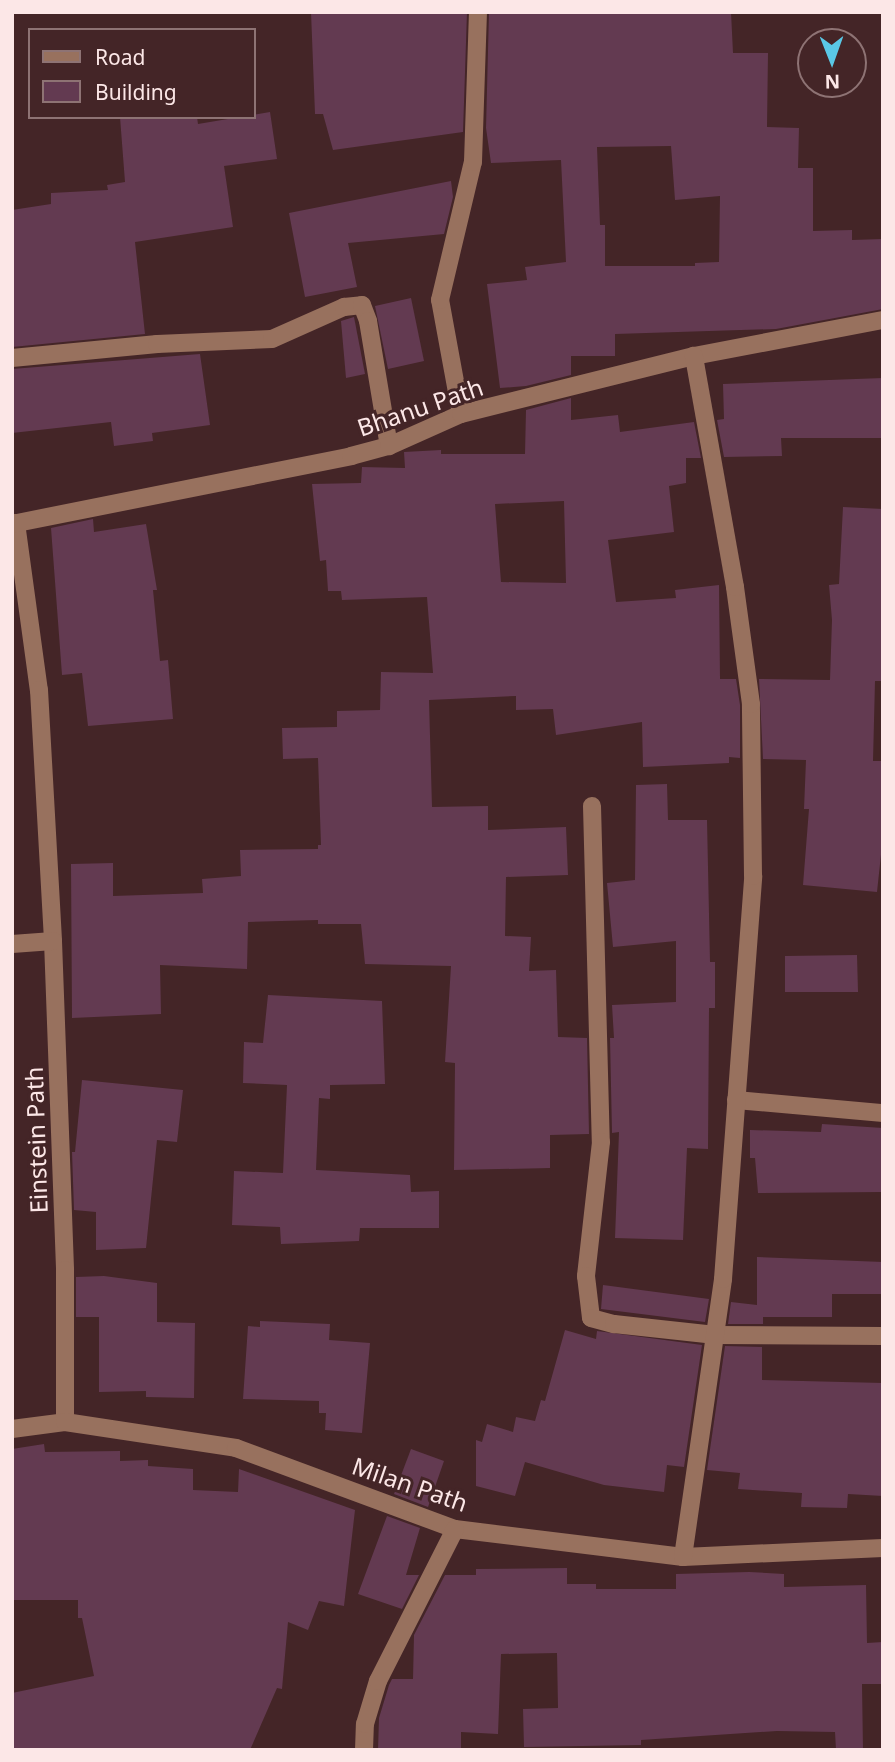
<!DOCTYPE html>
<html>
<head>
<meta charset="utf-8">
<style>
  body { margin:0 }
  #map { position:relative; width:895px; height:1762px; overflow:hidden; background:#442527; font-family:"Noto Sans",sans-serif }
  div>[style] { position:absolute }
  .building>* { inset:0; background:#633a51 }
  .minor>* { height:18px; margin:-9px; padding:0 9px; transform-origin:9px; border-radius:9px; background:#98715e }
  span { translate:-50% -50%; white-space:nowrap; text-align:center; line-height:1.15; -webkit-text-stroke:6px #442527; paint-order:stroke }
  .street-label { font-size:24px; color:#fce7e7 }
  .frame { position:absolute; inset:0; border:14px solid #fce7e7; pointer-events:none }
  .legend { position:absolute; left:28px; top:28px; width:228px; height:91px; box-sizing:border-box; background:#442527; border:2px solid #8e7374; margin:0; padding:9px 12px; list-style:none; font-size:21px; color:#fce7e7 }
  .legend li { display:flex; align-items:center; gap:14px; height:35px }
  .legend b { width:35px; border:2px solid #8e7374 }
  .north { position:absolute; left:797px; top:28px; width:70px; height:70px; box-sizing:border-box; background:#442527; border:2px solid #8e7374; border-radius:50%; rotate:179deg; font-size:19px; font-weight:700; line-height:28px; text-align:center; color:#fce7e7 }
  .north::after { content:''; display:block; margin:auto; width:24px; height:32px; background:#5ac8e6; clip-path:polygon(50% 0,100% 100%,50% 72%,0 100%) }
</style>
</head>
<body>
<div id="map">
  <div class="building">
    <div style="clip-path:polygon(311px 12px,467px 12px,463px 132px,333px 150px,323px 114px,315px 114px)"></div>
    <div style="clip-path:polygon(evenodd,489px 12px,731px 12px,733px 53px,768px 53px,767px 127px,799px 128px,798px 168px,813px 168px,813px 231px,852px 230px,852px 240px,883px 239px,883px 309px,776px 329px,615px 334px,615px 356px,571px 356px,571px 375px,526px 386px,500px 388px,487px 284px,527px 280px,525px 267px,566px 262px,561px 160px,491px 163px,486px 128px,489px 12px,671px 146px,675px 200px,720px 196px,719px 262px,695px 263px,695px 266px,605px 266px,605px 225px,600px 225px,597px 147px,671px 146px)"></div>
    <div style="clip-path:polygon(270px 112px,277px 159px,224px 166px,233px 227px,135px 242px,145px 334px,12px 347px,12px 210px,51px 204px,51px 193px,108px 190px,107px 185px,125px 182px,120px 117px,197px 117px,198px 124px)"></div>
    <div style="clip-path:polygon(451px 181px,453px 197px,444px 234px,348px 243px,357px 287px,305px 297px,289px 213px)"></div>
    <div style="clip-path:polygon(411px 298px,424px 361px,388px 369px,375px 306px)"></div>
    <div style="clip-path:polygon(354px 317px,365px 374px,346px 378px,341px 321px)"></div>
    <div style="clip-path:polygon(200px 354px,210px 425px,152px 433px,153px 441px,114px 446px,111px 422px,12px 433px,12px 369px)"></div>
    <div style="clip-path:polygon(883px 378px,883px 438px,781px 438px,782px 456px,724px 457px,717px 420px,724px 419px,723px 384px)"></div>
    <div style="clip-path:polygon(evenodd,571px 398px,571px 420px,618px 415px,620px 432px,694px 422px,701px 458px,686px 458px,686px 483px,669px 486px,674px 532px,608px 540px,616px 602px,676px 598px,675px 590px,719px 585px,720px 679px,736px 679px,740px 705px,740px 758px,729px 757px,729px 763px,643px 767px,642px 722px,556px 735px,553px 709px,516px 710px,516px 696px,429px 700px,432px 807px,488px 806px,488px 830px,566px 827px,568px 875px,506px 877px,505px 936px,531px 937px,529px 971px,556px 970px,558px 1037px,587px 1038px,589px 1134px,550px 1135px,550px 1168px,454px 1170px,455px 1063px,445px 1062px,451px 966px,365px 964px,361px 924px,318px 924px,318px 920px,248px 922px,247px 969px,160px 965px,161px 1014px,72px 1018px,71px 864px,113px 863px,113px 896px,203px 893px,202px 879px,241px 876px,240px 850px,318px 849px,318px 845px,321px 845px,318px 758px,283px 759px,282px 728px,337px 727px,337px 711px,380px 710px,381px 672px,433px 673px,427px 597px,342px 600px,341px 591px,328px 591px,326px 560px,320px 561px,312px 484px,361px 483px,362px 467px,405px 468px,404px 452px,441px 450px,441px 454px,525px 454px,526px 410px,571px 398px,564px 501px,566px 583px,501px 582px,495px 504px,564px 501px)"></div>
    <div style="clip-path:polygon(843px 507px,883px 509px,883px 681px,875px 681px,873px 761px,883px 761px,883px 836px,877px 892px,803px 885px,809px 809px,804px 809px,806px 760px,763px 759px,759px 679px,830px 680px,832px 620px,829px 585px,839px 584px)"></div>
    <div style="clip-path:polygon(93px 519px,94px 532px,146px 524px,157px 590px,153px 590px,160px 661px,168px 660px,173px 719px,88px 726px,82px 673px,62px 675px,51px 528px)"></div>
    <div style="clip-path:polygon(667px 784px,668px 820px,707px 820px,710px 962px,715px 962px,715px 1008px,709px 1008px,708px 1149px,687px 1148px,683px 1240px,615px 1238px,619px 1132px,612px 1133px,610px 1038px,614px 1038px,612px 1005px,676px 1002px,676px 941px,613px 947px,607px 883px,635px 880px,636px 785px)"></div>
    <div style="clip-path:polygon(857px 955px,858px 992px,785px 992px,785px 956px)"></div>
    <div style="clip-path:polygon(268px 995px,382px 1001px,385px 1084px,330px 1085px,330px 1099px,319px 1098px,316px 1170px,410px 1175px,411px 1192px,439px 1191px,439px 1228px,360px 1228px,359px 1241px,281px 1244px,280px 1227px,232px 1225px,234px 1171px,283px 1173px,287px 1085px,243px 1083px,244px 1042px,263px 1043px)"></div>
    <div style="clip-path:polygon(82px 1080px,183px 1090px,177px 1142px,157px 1140px,146px 1248px,96px 1250px,96px 1212px,74px 1210px,72px 1152px,75px 1152px)"></div>
    <div style="clip-path:polygon(822px 1124px,883px 1128px,883px 1192px,758px 1193px,755px 1158px,750px 1158px,750px 1130px,821px 1132px)"></div>
    <div style="clip-path:polygon(757px 1257px,883px 1262px,883px 1294px,832px 1294px,832px 1317px,763px 1317px,763px 1324px,728px 1324px,731px 1302px,757px 1305px)"></div>
    <div style="clip-path:polygon(104px 1276px,157px 1283px,157px 1322px,195px 1323px,194px 1398px,146px 1397px,146px 1391px,99px 1392px,99px 1317px,76px 1317px,76px 1277px)"></div>
    <div style="clip-path:polygon(603px 1285px,709px 1299px,705px 1322px,601px 1309px)"></div>
    <div style="clip-path:polygon(260px 1321px,330px 1324px,329px 1340px,370px 1343px,362px 1433px,325px 1430px,326px 1413px,319px 1413px,319px 1401px,243px 1399px,248px 1326px,260px 1327px)"></div>
    <div style="clip-path:polygon(565px 1330px,596px 1339px,597px 1331px,702px 1345px,684px 1467px,667px 1465px,664px 1492px,604px 1485px,525px 1462px,515px 1496px,476px 1486px,476px 1440px,482px 1442px,487px 1424px,513px 1432px,516px 1417px,535px 1421px,541px 1400px,545px 1401px)"></div>
    <div style="clip-path:polygon(725px 1346px,762px 1347px,762px 1380px,883px 1383px,883px 1496px,848px 1494px,847px 1508px,801px 1507px,802px 1493px,738px 1489px,740px 1473px,707px 1470px)"></div>
    <div style="clip-path:polygon(44px 1444px,45px 1452px,120px 1451px,120px 1461px,148px 1460px,148px 1466px,193px 1469px,193px 1490px,238px 1492px,239px 1469px,355px 1510px,344px 1606px,319px 1601px,308px 1630px,288px 1622px,282px 1689px,277px 1688px,250px 1750px,12px 1750px,12px 1693px,94px 1676px,82px 1618px,78px 1618px,78px 1600px,12px 1600px,12px 1449px)"></div>
    <div style="clip-path:polygon(411px 1449px,444px 1461px,428px 1507px,394px 1494px)"></div>
    <div style="clip-path:polygon(387px 1516px,420px 1528px,406px 1575px,419px 1575px,402px 1609px,358px 1594px)"></div>
    <div style="clip-path:polygon(567px 1568px,567px 1584px,596px 1584px,596px 1589px,676px 1589px,676px 1574px,749px 1572px,784px 1574px,784px 1587px,866px 1585px,867px 1643px,883px 1642px,883px 1684px,862px 1684px,863px 1750px,836px 1750px,835px 1732px,777px 1731px,641px 1740px,641px 1745px,524px 1747px,523px 1709px,558px 1708px,557px 1653px,501px 1654px,498px 1734px,461px 1732px,461px 1750px,378px 1750px,379px 1718px,389px 1685px,392px 1679px,413px 1679px,414px 1635px,445px 1575px,476px 1575px,476px 1569px)"></div>
  </div>
  <div class="minor">
    <div style="left:12px;top:358px;width:146px;rotate:-5.5deg"></div>
    <div style="left:157px;top:344px;width:115px;rotate:-2.5deg"></div>
    <div style="left:272px;top:339px;width:79px;rotate:-24deg"></div>
    <div style="left:344px;top:307px;width:18px;rotate:-6deg"></div>
    <div style="left:362px;top:305px;width:17px;rotate:69deg"></div>
    <div style="left:368px;top:321px;width:127px;rotate:80.5deg"></div>
    <div style="left:461px;top:414px;width:116px;rotate:-100.4deg"></div>
    <div style="left:440px;top:300px;width:142px;rotate:-76.6deg"></div>
    <div style="left:473px;top:162px;width:150px;rotate:-88.1deg"></div>
    <div style="left:16px;top:523px;width:169px;rotate:82.2deg"></div>
    <div style="left:39px;top:690px;width:251px;rotate:86.8deg"></div>
    <div style="left:53px;top:941px;width:329px;rotate:87.9deg"></div>
    <div style="left:65px;top:1270px;width:152px;rotate:90deg"></div>
    <div style="left:12px;top:524px;width:346px;rotate:-11.3deg"></div>
    <div style="left:351px;top:456px;width:39px;rotate:-15deg"></div>
    <div style="left:389px;top:446px;width:79px;rotate:-24deg"></div>
    <div style="left:461px;top:414px;width:240px;rotate:-14deg"></div>
    <div style="left:694px;top:356px;width:192px;rotate:-10.8deg"></div>
    <div style="left:592px;top:806px;width:336px;rotate:88.5deg"></div>
    <div style="left:601px;top:1142px;width:135px;rotate:96.4deg"></div>
    <div style="left:586px;top:1276px;width:42px;rotate:83.2deg"></div>
    <div style="left:591px;top:1318px;width:24px;rotate:15deg"></div>
    <div style="left:614px;top:1324px;width:102px;rotate:6.2deg"></div>
    <div style="left:715px;top:1335px;width:168px;rotate:0.3deg"></div>
    <div style="left:12px;top:944px;width:41px;rotate:-4.2deg"></div>
    <div style="left:736px;top:1100px;width:148px;rotate:5.1deg"></div>
    <div style="left:12px;top:1429px;width:53px;rotate:-7.5deg"></div>
    <div style="left:65px;top:1422px;width:173px;rotate:8.6deg"></div>
    <div style="left:236px;top:1448px;width:233px;rotate:20.3deg"></div>
    <div style="left:455px;top:1529px;width:230px;rotate:7deg"></div>
    <div style="left:683px;top:1557px;width:200px;rotate:-2.6deg"></div>
    <div style="left:683px;top:1557px;width:281px;rotate:-81.8deg"></div>
    <div style="left:723px;top:1279px;width:404px;rotate:-85.7deg"></div>
    <div style="left:753px;top:876px;width:172px;rotate:-90.7deg"></div>
    <div style="left:751px;top:704px;width:118px;rotate:-97.8deg"></div>
    <div style="left:735px;top:587px;width:235px;rotate:-100.1deg"></div>
    <div style="left:364px;top:1750px;width:26px;rotate:-88deg"></div>
    <div style="left:365px;top:1724px;width:45px;rotate:-73.2deg"></div>
    <div style="left:378px;top:1681px;width:170px;rotate:-63.1deg"></div>
  </div>
  <div class="street-label">
    <span style="left:420px;top:407px;rotate:-19deg">Bhanu Path</span>
    <span style="left:36px;top:1140px;rotate:-92deg">Einstein Path</span>
    <span style="left:410px;top:1484px;rotate:19deg">Milan Path</span>
  </div>
  <div class="frame"></div>
  <ul class="legend">
  <li><b style="height:9px;background:#98715e"></b>Road</li>
  <li><b style="height:19px;background:#633a51"></b>Building</li>
  </ul>
  <div class="north">N</div>
</div>
</body>
</html>
